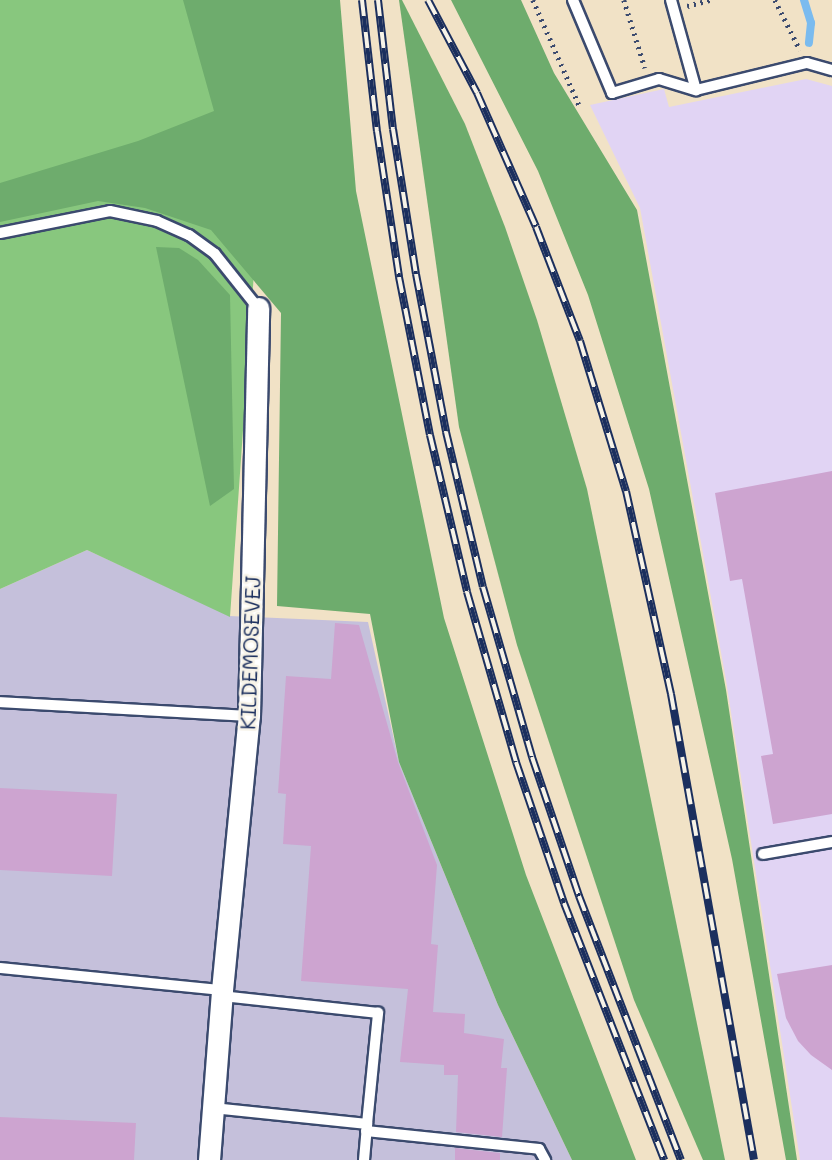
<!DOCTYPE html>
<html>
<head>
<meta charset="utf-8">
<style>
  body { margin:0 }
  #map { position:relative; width:832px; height:1160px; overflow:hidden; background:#f1e2c6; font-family:Mali,sans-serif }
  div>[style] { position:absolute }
  .built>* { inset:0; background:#e1d4f4 }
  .industrial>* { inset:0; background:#c5c0db }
  .green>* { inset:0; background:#88c77e }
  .forest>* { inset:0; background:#6eac6d }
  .stream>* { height:8px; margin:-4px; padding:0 4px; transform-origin:4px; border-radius:4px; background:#7abbef }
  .building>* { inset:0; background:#cda4d0 }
  .path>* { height:4.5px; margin-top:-2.25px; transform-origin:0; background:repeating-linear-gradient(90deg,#3b4a6e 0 2px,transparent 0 7px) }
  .roads { filter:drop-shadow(2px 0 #3b4a6e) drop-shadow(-2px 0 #3b4a6e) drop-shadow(0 2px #3b4a6e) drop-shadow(0 -2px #3b4a6e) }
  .service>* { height:10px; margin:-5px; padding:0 5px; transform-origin:5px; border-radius:5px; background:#fff }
  .minor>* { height:21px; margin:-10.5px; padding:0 10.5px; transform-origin:10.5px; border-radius:10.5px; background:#fff }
  .rail>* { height:8px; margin-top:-4px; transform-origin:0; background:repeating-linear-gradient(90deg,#f7f3e8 0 16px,#1b2f5e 0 32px); box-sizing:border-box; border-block:2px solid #1b2f5e }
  span { translate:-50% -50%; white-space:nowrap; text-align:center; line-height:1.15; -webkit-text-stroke:5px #f7f3e8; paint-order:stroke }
  .street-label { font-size:21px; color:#1b2f5e }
</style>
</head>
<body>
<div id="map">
  <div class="built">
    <div style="clip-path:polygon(806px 79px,832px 86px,832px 1160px,800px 1160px,726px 680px,640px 208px,590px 105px,664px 89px,669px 107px)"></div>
  </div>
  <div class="industrial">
    <div style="clip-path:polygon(87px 550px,230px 616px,368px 622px,399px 762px,498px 1005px,572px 1160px,0 1160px,0 589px)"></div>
  </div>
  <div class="green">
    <div style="clip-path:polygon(0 0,189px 0,260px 186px,230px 617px,87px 550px,0 589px)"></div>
  </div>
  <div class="forest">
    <div style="clip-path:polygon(183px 0,340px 0,356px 191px,444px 618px,526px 875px,636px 1160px,572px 1160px,498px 1005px,399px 762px,370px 614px,277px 606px,281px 313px,211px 230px,145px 208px,98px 201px,0 222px,0 183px,138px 141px,214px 111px)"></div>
    <div style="clip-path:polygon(399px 0,402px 0,465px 124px,505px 227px,537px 320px,587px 489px,725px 1160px,703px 1160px,634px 1000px,517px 645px,459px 427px)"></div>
    <div style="clip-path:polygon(451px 0,521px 0,554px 73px,637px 210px,726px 690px,797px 1160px,786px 1160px,732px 859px,649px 489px,588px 295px,538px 171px)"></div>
    <div style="clip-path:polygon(156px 247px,179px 248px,198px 260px,230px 295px,234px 489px,210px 506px)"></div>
  </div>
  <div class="stream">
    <div style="left:804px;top:0;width:24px;rotate:73deg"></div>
    <div style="left:811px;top:23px;width:20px;rotate:96deg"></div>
  </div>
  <div class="building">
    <div style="clip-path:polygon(832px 471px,832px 814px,773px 824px,761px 756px,773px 754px,742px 579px,730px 581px,715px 493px)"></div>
    <div style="clip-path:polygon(335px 623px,359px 625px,398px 762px,437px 865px,431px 944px,438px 945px,433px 1012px,465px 1014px,464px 1033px,504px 1039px,501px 1068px,507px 1068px,502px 1137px,456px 1132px,458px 1075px,444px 1075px,444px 1065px,400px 1062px,408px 989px,301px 981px,311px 846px,283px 844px,286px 794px,278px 793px,286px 676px,331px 679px)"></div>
    <div style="clip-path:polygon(0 788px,117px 794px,112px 876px,0 870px)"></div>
    <div style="clip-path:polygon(832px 965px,832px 1070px,811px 1055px,798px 1041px,786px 1018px,777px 974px)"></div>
    <div style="clip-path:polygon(0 1117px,136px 1123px,134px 1160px,0 1160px)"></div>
    <div style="clip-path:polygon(455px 1148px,500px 1153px,500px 1160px,455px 1160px)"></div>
  </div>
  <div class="path">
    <div style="left:533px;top:0;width:115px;rotate:66.3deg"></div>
    <div style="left:624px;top:0;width:71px;rotate:72.8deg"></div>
    <div style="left:775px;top:0;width:56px;rotate:63.4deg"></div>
    <div style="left:687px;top:6px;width:24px;rotate:-15deg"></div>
  </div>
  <div class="roads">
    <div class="service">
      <div style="left:573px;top:0;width:101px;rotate:67.2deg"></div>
      <div style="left:612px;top:93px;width:49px;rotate:-16.6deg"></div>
      <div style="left:659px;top:79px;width:39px;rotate:17deg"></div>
      <div style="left:696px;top:90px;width:114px;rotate:-13.7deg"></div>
      <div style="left:807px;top:63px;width:26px;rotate:16deg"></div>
      <div style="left:671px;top:0;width:93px;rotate:74.5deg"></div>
      <div style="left:0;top:233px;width:112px;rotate:-11.3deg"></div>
      <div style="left:110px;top:211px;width:48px;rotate:12deg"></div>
      <div style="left:157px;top:221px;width:35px;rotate:24deg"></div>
      <div style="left:189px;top:235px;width:32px;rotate:36deg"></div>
      <div style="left:215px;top:254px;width:69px;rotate:51.5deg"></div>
      <div style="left:0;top:702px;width:249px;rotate:3.2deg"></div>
      <div style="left:763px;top:854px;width:70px;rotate:-9.9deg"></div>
      <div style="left:0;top:968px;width:223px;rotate:5.7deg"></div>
      <div style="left:213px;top:1108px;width:155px;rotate:5.9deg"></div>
      <div style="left:367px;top:1124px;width:112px;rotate:-84.3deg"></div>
      <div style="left:378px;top:1013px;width:158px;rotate:-173.8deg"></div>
      <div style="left:366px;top:1131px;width:174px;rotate:5.9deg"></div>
      <div style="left:539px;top:1149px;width:13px;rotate:61deg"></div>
      <div style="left:364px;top:1160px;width:36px;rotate:-85deg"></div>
    </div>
    <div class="minor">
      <div style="left:209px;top:1160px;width:170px;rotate:-85.6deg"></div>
      <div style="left:222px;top:990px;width:275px;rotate:-84.4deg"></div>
      <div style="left:249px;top:716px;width:408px;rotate:-88.7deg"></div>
    </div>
  </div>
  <div class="rail">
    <div style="left:362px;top:0;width:132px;rotate:83.5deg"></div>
    <div style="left:377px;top:131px;width:148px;rotate:81.4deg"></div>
    <div style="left:399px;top:277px;width:161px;rotate:78.9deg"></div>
    <div style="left:430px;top:435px;width:161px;rotate:76.7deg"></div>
    <div style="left:467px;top:592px;width:177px;rotate:73.9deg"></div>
    <div style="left:516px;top:762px;width:149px;rotate:71.2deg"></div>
    <div style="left:564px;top:903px;width:276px;rotate:68.7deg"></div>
    <div style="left:378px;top:0;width:130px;rotate:83.4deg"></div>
    <div style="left:393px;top:129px;width:147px;rotate:81deg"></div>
    <div style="left:416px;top:274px;width:161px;rotate:79.2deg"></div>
    <div style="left:446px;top:432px;width:159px;rotate:76.6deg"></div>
    <div style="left:483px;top:587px;width:177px;rotate:73.9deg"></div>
    <div style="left:532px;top:757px;width:147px;rotate:71.3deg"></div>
    <div style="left:579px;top:896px;width:283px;rotate:68.9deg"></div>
    <div style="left:428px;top:0;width:105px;rotate:62.2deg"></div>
    <div style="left:477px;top:93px;width:146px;rotate:66.2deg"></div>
    <div style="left:536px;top:227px;width:122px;rotate:68.9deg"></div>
    <div style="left:580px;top:341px;width:157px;rotate:73deg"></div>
    <div style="left:626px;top:491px;width:208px;rotate:77.5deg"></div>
    <div style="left:671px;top:694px;width:473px;rotate:79.9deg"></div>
  </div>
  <div class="street-label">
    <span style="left:250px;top:653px;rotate:-88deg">KILDEMOSEVEJ</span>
  </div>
</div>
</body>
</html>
